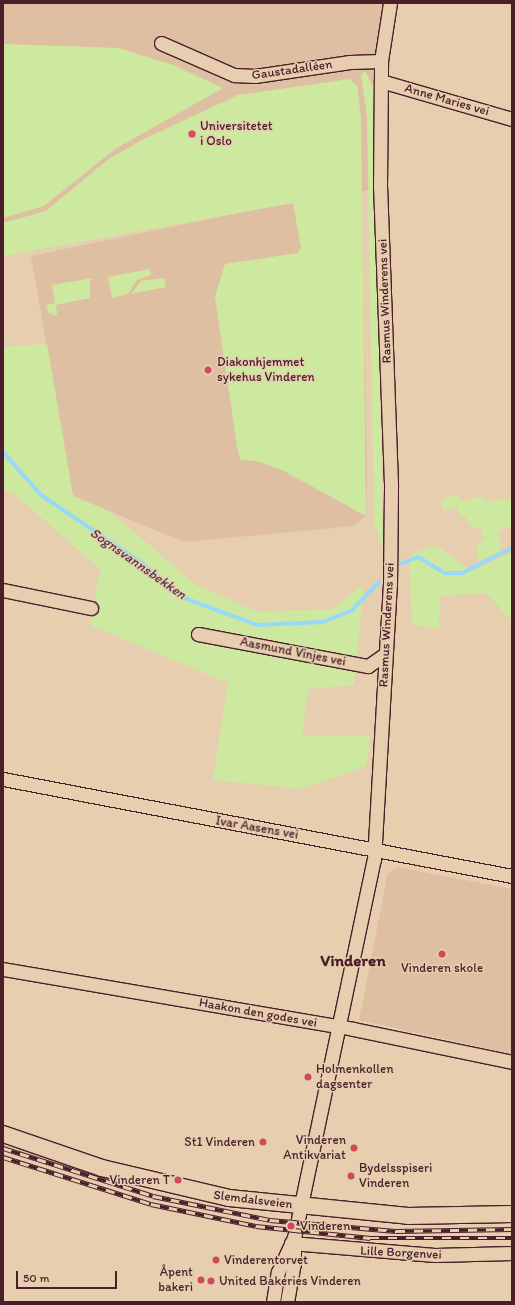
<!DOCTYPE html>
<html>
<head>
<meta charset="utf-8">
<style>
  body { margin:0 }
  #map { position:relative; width:515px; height:1305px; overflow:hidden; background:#e6ceaf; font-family:Itim,sans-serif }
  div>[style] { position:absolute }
  .built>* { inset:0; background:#debfa1 }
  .green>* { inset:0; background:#cde99f }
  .stream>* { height:4px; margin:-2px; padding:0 2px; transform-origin:2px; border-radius:2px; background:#96daf8 }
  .roads { filter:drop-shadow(1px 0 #4a1f2b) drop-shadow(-1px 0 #4a1f2b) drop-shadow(0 1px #4a1f2b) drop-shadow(0 -1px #4a1f2b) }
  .minor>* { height:13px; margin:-6.5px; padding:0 6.5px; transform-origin:6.5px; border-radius:6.5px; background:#e6ceaf }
  .major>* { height:16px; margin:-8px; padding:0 8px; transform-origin:8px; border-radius:8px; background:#e6ceaf }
  .rail>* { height:4.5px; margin-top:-2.25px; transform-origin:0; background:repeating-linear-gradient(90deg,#e6ceaf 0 9px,#4a1f2b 0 18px); box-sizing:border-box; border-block:1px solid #4a1f2b }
  .dots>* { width:11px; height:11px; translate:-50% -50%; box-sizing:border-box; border:2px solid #e6ceaf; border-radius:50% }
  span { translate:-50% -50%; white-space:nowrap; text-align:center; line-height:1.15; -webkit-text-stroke:3px #e6ceaf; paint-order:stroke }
  .street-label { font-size:13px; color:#4a1f2b }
  .poi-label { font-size:13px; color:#4a1f2b }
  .left { translate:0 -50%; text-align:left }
  .right { translate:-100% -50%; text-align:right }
  .water-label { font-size:14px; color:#553b4a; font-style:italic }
  .district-label { font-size:17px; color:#4a1f2b; font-weight:700 }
  .frame { position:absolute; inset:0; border:4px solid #4a1f2b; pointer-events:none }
  .scale { position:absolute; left:16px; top:1271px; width:101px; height:18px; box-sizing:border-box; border:2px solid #4a1f2b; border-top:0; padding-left:5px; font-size:12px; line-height:14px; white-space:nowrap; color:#4a1f2b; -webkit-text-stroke:3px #e6ceaf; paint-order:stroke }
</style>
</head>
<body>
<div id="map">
  <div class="built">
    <div style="clip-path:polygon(3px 3px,390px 3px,380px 187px,361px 192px,367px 483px,366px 516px,354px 526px,184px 542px,73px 496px,31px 256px,263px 208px,3px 254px)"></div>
    <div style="clip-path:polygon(397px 867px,512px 889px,512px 1054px,359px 1020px,388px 873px)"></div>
  </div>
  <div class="green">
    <div style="clip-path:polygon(3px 44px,119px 48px,173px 65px,223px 88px,115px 149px,44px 206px,3px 218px)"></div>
    <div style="clip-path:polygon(365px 71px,373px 87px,375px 116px,383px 549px,374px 523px,367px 116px,361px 75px)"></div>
    <div style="clip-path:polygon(350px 79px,357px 86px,361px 118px,366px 516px,282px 470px,257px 461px,240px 460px,237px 446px,215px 297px,225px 264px,298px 253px,301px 248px,293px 203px,3px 256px,3px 223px,46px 211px,110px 158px,144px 139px,238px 95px)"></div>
    <div style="clip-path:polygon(150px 269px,151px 275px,137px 280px,128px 294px,112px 298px,108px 277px)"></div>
    <div style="clip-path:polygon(93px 278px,90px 282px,90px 298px,56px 305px,57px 316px,49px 313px,46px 305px,55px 303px,52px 285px)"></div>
    <div style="clip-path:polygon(164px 278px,166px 287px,131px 294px,141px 281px)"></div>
    <div style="clip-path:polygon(47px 344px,73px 496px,111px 512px,196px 585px,257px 612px,332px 609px,364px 584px,354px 685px,308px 689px,302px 736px,370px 736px,366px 766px,302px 789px,213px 780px,228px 683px,90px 625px,100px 569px,13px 493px,3px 491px,3px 347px)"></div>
    <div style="clip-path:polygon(458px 495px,461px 502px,483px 496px,485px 502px,512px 498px,512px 526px,498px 531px,501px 551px,479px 561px,476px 547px,484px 539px,481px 530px,471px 527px,465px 516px,460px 517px,457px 507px,443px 511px,441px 500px)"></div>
    <div style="clip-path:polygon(435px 545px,472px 571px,512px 552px,512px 621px,486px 593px,440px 596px,439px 629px,412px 625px,409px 555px)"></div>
  </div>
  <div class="stream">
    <div style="left:3px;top:452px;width:57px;rotate:48.5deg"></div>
    <div style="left:41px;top:495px;width:122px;rotate:34deg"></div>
    <div style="left:142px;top:563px;width:55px;rotate:39.8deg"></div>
    <div style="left:184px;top:598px;width:78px;rotate:20.3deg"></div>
    <div style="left:257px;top:625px;width:66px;rotate:-2.6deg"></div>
    <div style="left:323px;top:622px;width:31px;rotate:-22deg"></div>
    <div style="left:352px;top:610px;width:39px;rotate:-46deg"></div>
    <div style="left:400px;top:564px;width:19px;rotate:-21deg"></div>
    <div style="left:418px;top:557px;width:31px;rotate:31deg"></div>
    <div style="left:445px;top:573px;width:17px"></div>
    <div style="left:462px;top:573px;width:56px;rotate:-26.6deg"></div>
  </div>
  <div class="roads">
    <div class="minor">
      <div style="left:161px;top:43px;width:80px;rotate:23.7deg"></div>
      <div style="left:234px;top:75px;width:21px;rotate:3deg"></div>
      <div style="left:255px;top:76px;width:96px;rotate:-8.4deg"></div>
      <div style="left:350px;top:62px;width:31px;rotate:-2deg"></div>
      <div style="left:381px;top:81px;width:136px;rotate:16.2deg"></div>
      <div style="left:3px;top:590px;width:90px;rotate:11.6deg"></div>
      <div style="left:198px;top:634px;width:173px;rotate:10.7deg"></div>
      <div style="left:368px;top:666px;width:21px;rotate:-35deg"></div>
      <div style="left:3px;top:779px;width:518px;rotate:10.79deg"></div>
      <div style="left:3px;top:969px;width:355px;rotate:9.7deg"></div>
      <div style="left:353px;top:1029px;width:162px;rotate:11.7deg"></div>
      <div style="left:291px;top:1243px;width:144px;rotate:4.8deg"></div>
      <div style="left:435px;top:1255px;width:77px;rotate:-1.5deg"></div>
      <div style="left:273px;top:1302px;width:30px;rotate:-81deg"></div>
      <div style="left:278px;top:1272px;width:38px;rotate:-65deg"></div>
      <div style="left:287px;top:1302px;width:39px;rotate:-80deg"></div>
      <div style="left:294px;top:1264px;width:26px;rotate:-90deg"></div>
      <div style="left:294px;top:1238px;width:386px;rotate:-78.1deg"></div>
      <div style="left:374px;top:860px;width:275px;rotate:-86.7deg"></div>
      <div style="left:390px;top:585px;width:101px;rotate:-89.4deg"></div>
      <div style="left:391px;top:484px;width:297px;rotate:-92.1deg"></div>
      <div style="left:380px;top:187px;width:126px;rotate:-89.5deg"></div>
      <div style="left:381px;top:61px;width:59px;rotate:-81.2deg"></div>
    </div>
    <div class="major">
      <div style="left:3px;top:1134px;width:105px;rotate:19deg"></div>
      <div style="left:102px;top:1168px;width:130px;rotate:13.3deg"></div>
      <div style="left:229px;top:1198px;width:180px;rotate:5.7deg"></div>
      <div style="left:408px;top:1216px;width:104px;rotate:-1.1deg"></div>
    </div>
  </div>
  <div class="rail">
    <div style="left:3px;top:1148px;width:157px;rotate:17.7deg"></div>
    <div style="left:153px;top:1196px;width:119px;rotate:11.6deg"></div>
    <div style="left:270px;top:1220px;width:126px;rotate:5deg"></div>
    <div style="left:396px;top:1231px;width:116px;rotate:-1deg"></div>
    <div style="left:3px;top:1157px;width:155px;rotate:17.6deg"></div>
    <div style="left:151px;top:1204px;width:107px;rotate:11.8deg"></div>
    <div style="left:256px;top:1226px;width:115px;rotate:6deg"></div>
    <div style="left:370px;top:1238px;width:142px"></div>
  </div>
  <div class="dots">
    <div style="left:192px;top:134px;background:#d1495b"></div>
    <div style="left:208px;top:370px;background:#d1495b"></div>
    <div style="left:442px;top:954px;background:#d1495b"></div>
    <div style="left:308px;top:1077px;background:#d1495b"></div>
    <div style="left:263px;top:1142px;background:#d1495b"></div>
    <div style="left:354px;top:1148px;background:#d1495b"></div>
    <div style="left:351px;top:1176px;background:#d1495b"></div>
    <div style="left:178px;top:1180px;background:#d1495b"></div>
    <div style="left:291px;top:1226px;background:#d1495b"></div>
    <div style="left:216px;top:1260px;background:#d1495b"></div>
    <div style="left:201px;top:1280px;background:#d1495b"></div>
    <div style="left:211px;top:1281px;background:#d1495b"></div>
  </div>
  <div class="street-label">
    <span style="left:292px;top:70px;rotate:-8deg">Gaustadalléen</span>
    <span style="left:447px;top:100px;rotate:16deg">Anne Maries vei</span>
    <span style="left:385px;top:301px;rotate:-92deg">Rasmus Winderens vei</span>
    <span style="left:387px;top:625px;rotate:-87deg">Rasmus Winderens vei</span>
    <span style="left:293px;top:652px;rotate:11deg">Aasmund Vinjes vei</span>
    <span style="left:257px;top:828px;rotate:10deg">Ivar Aasens vei</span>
    <span style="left:258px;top:1013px;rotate:10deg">Haakon den godes vei</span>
    <span style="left:253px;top:1200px;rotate:7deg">Slemdalsveien</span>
    <span style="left:401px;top:1253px;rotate:3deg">Lille Borgenvei</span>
  </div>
  <div class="poi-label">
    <span class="left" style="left:200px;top:134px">Universitetet<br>i Oslo</span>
    <span class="left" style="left:217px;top:370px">Diakonhjemmet<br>sykehus Vinderen</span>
    <span style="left:442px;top:968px">Vinderen skole</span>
    <span class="left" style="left:316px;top:1077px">Holmenkollen<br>dagsenter</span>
    <span class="right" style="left:346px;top:1148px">Vinderen<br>Antikvariat</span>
    <span class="right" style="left:255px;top:1142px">St1 Vinderen</span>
    <span class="left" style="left:359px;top:1176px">Bydelsspiseri<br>Vinderen</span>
    <span class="right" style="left:170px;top:1180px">Vinderen T</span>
    <span class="left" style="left:300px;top:1226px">Vinderen</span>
    <span class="left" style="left:224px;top:1260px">Vinderentorvet</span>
    <span class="right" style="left:193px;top:1280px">Åpent<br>bakeri</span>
    <span class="left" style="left:219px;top:1281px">United Bakeries Vinderen</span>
  </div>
  <div class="water-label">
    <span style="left:138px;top:564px;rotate:35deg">Sognsvannsbekken</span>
  </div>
  <div class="district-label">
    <span style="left:353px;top:961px">Vinderen</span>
  </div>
  <div class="frame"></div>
  <div class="scale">50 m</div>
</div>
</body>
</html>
